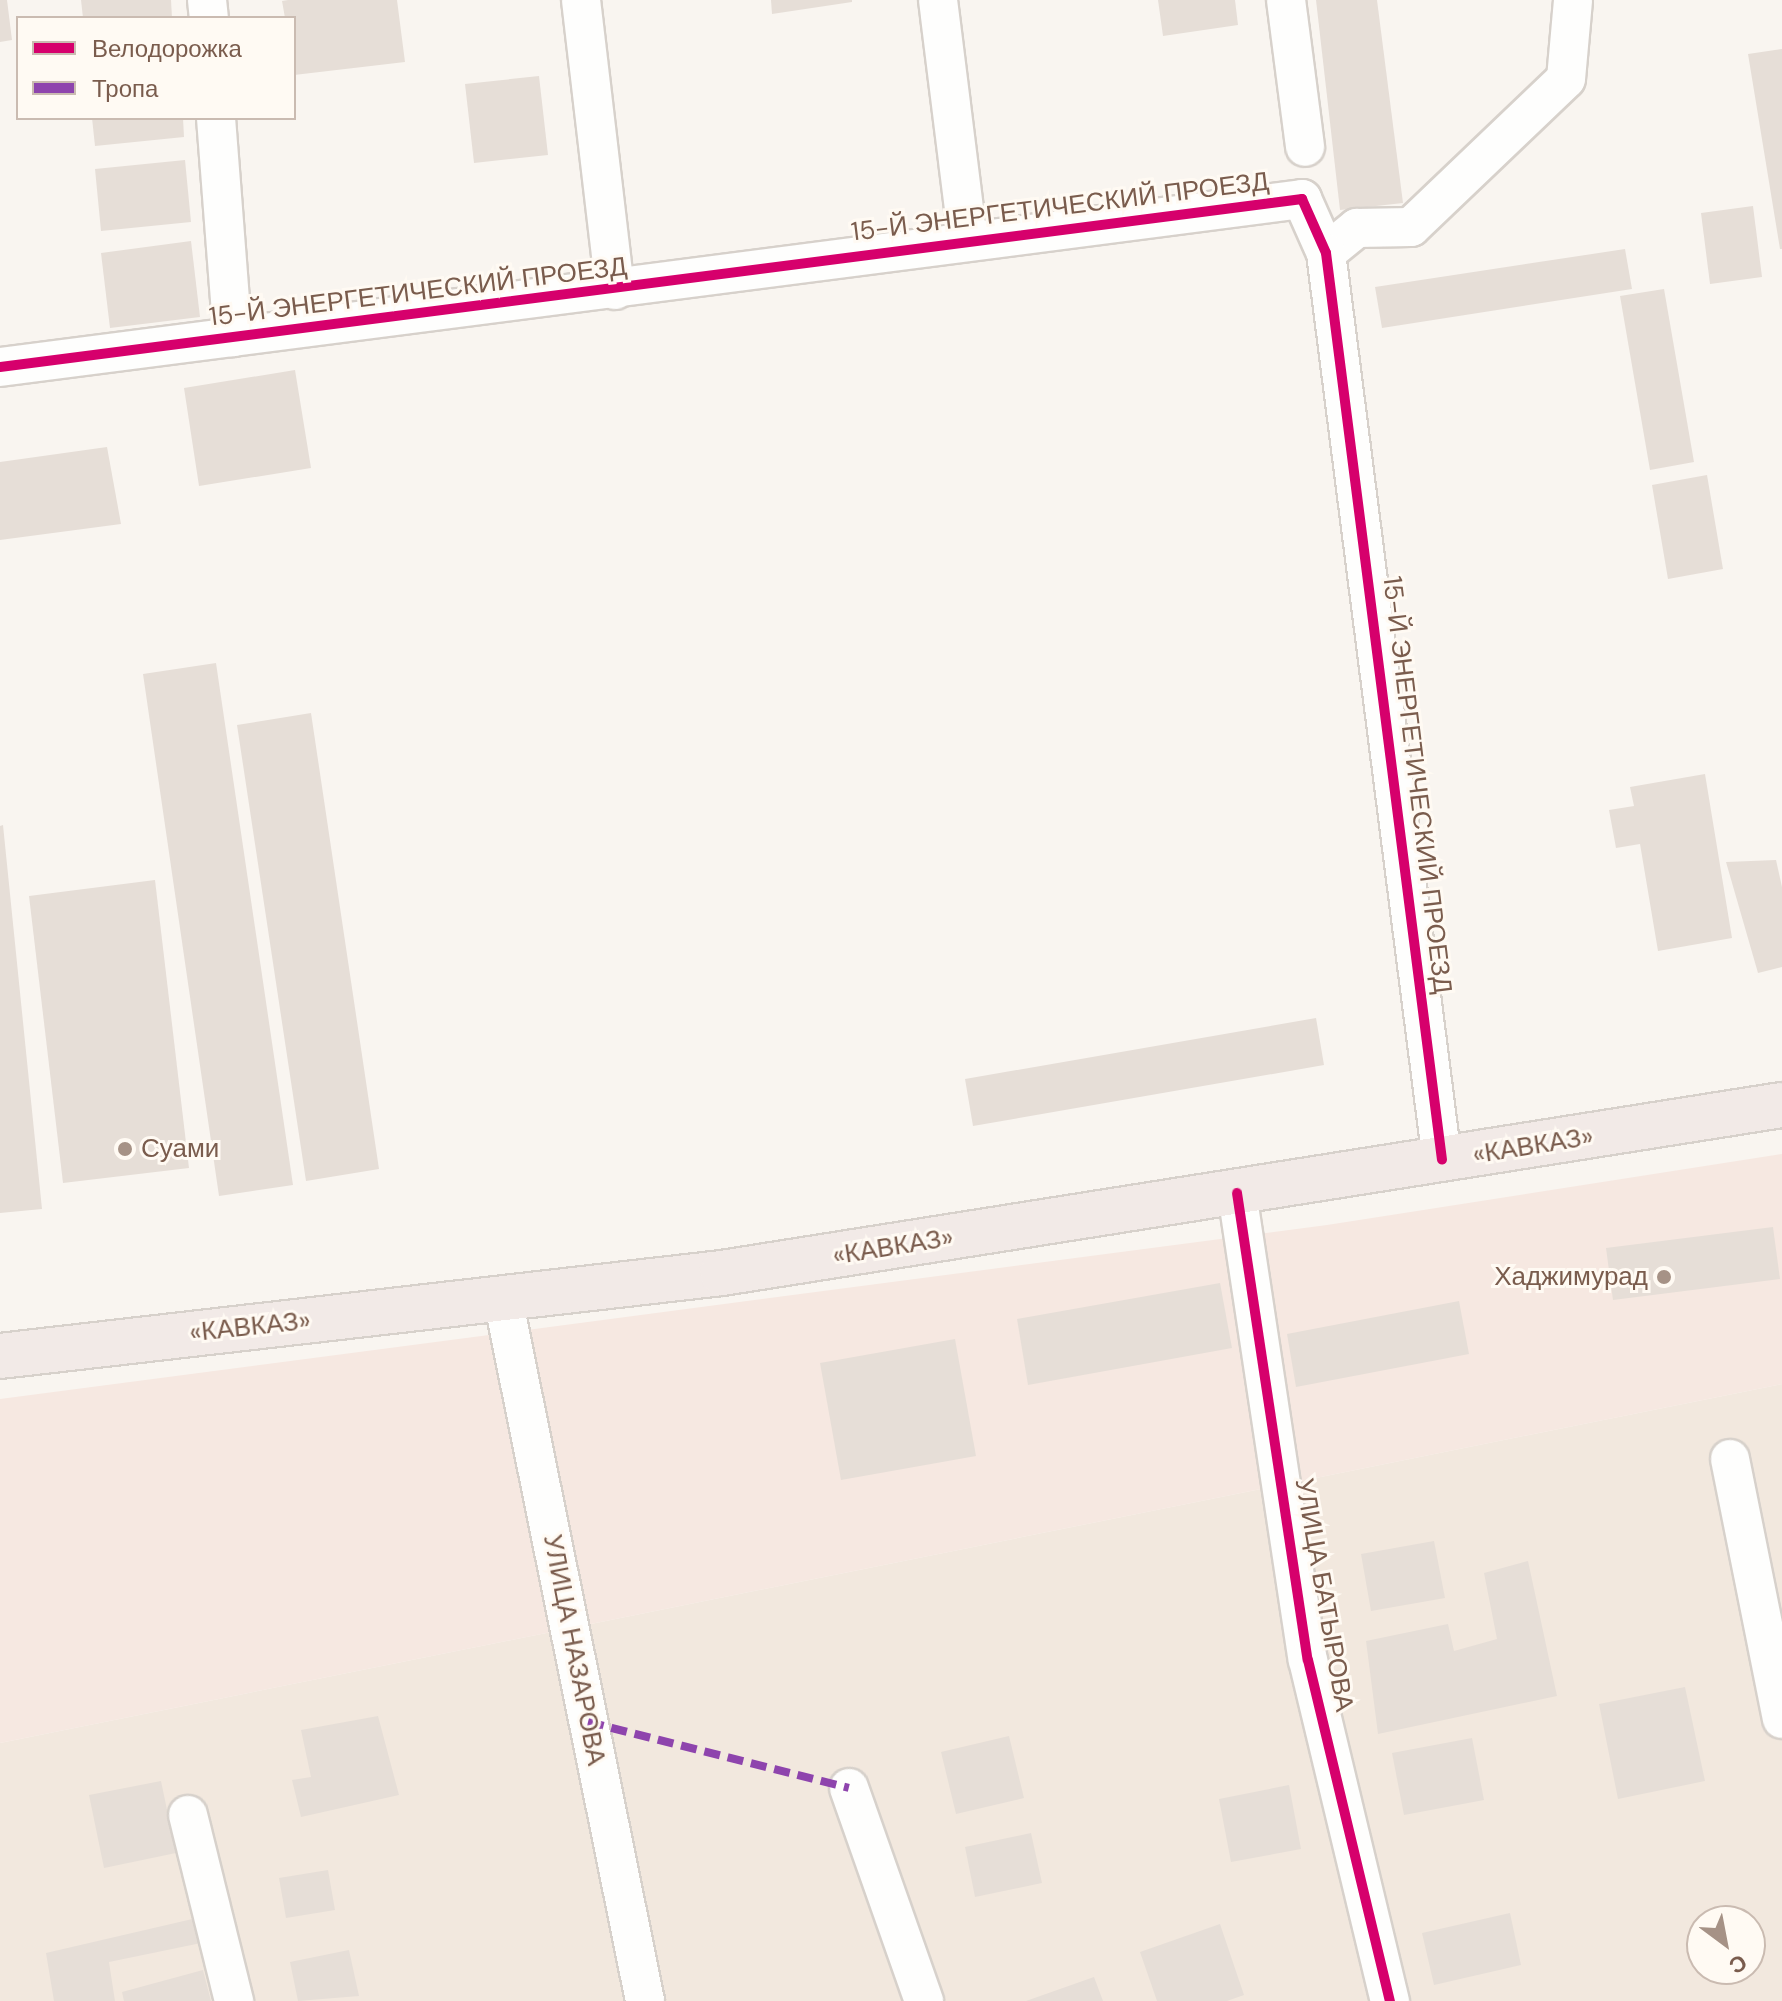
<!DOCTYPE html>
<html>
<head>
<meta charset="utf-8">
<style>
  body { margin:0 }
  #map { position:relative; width:1782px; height:2001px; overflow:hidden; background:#f9f5f0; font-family:"DM Sans",sans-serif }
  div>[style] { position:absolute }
  .residential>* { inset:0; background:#f2e8de }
  .commercial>* { inset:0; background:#f6e8e1 }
  .building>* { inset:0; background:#e6ded7 }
  .roads { filter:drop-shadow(2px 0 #d7d1cb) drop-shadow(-2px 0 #d7d1cb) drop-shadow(0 2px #d7d1cb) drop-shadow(0 -2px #d7d1cb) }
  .street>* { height:38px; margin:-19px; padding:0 19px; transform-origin:19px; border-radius:19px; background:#fefefd }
  .highway>* { height:44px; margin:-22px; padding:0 22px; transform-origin:22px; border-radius:22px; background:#f2eae7 }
  .quiet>* { height:8px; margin-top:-4px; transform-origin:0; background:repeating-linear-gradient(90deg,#8e44ad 0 16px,transparent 0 24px) }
  .cycleway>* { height:10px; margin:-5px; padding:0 5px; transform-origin:5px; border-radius:5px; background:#d6006c }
  .dots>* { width:22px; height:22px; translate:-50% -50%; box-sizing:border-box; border:4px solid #fffaf3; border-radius:50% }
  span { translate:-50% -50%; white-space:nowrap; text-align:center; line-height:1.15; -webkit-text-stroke:6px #fffaf3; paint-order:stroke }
  .street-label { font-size:26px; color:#7a5c4d }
  .poi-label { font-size:26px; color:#7a5c4d }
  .left { translate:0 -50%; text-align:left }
  .right { translate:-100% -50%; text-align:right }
  .legend { position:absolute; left:16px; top:16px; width:280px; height:104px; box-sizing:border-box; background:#fffaf3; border:2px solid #cabbb1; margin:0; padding:10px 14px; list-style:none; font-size:24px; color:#7a5c4d }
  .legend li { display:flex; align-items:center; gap:16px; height:40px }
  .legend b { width:40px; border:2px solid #cabbb1 }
  .north { position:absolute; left:1686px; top:1905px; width:80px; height:80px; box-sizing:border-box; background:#fffaf3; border:2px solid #cabbb1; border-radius:50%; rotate:148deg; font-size:22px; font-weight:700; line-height:32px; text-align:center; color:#7a5c4d }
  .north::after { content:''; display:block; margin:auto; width:28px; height:36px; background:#a69286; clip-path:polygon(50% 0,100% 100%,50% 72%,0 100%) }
</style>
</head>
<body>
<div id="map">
  <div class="residential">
    <div style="clip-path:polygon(evenodd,1782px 1384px,1782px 2001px,0 2001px,0 1743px,1782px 1384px,1702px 1921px,1750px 1921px,1750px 1969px,1702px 1969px,1702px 1921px)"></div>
  </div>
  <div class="commercial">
    <div style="clip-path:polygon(1782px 1154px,1782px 1384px,0 1743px,0 1399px,1327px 1225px)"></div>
  </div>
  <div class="building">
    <div style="clip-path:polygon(0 0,7px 0,12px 40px,0 42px)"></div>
    <div style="clip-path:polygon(81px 0,171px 0,172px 18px,83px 18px)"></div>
    <div style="clip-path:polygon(288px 0,397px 0,405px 62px,294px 75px,294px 18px,285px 18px,282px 1px)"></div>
    <div style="clip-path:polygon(771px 0,852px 0,852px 2px,772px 14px)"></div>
    <div style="clip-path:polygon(1158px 0,1235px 0,1238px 25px,1163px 36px)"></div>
    <div style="clip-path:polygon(1316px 0,1377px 0,1403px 203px,1340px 210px)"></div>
    <div style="clip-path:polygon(1782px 49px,1782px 249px,1780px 249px,1748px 54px)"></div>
    <div style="clip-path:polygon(539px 76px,548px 155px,474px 163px,465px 84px)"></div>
    <div style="clip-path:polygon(92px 118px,183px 118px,184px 137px,95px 146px)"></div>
    <div style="clip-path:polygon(185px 160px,191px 222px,101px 231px,95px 169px)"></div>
    <div style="clip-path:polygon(1753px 206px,1762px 277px,1710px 284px,1701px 213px)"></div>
    <div style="clip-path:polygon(191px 241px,200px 317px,110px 328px,101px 253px)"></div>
    <div style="clip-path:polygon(1625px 249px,1632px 289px,1382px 328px,1375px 287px)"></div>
    <div style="clip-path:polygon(1664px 289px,1694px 462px,1650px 470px,1620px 296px)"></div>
    <div style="clip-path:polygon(295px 370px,311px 468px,199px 486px,184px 388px)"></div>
    <div style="clip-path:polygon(107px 447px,121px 524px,0 540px,0 462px)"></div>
    <div style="clip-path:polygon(1707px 475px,1723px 569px,1668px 579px,1652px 485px)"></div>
    <div style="clip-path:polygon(216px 663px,293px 1185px,219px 1196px,143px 674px)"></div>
    <div style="clip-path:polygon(311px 713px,379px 1169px,306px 1181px,237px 725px)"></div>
    <div style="clip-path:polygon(1705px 774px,1732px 938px,1658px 951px,1640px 844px,1616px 848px,1609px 810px,1634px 806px,1630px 787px)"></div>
    <div style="clip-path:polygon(3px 825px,42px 1209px,0 1213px,0 826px)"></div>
    <div style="clip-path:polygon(1776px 860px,1782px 887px,1782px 967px,1758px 973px,1726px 862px)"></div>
    <div style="clip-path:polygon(155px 880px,189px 1168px,63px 1183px,29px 896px)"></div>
    <div style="clip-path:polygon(1316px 1018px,1324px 1065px,973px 1126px,965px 1079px)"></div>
    <div style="clip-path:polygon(1773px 1227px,1780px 1279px,1613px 1300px,1606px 1248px)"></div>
    <div style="clip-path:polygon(1220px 1283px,1232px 1348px,1028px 1385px,1017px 1319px)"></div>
    <div style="clip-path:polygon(1459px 1301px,1469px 1354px,1296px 1387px,1287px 1334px)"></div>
    <div style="clip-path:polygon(955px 1339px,976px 1456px,841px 1480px,820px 1363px)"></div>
    <div style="clip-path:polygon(1434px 1541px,1445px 1598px,1371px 1611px,1361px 1554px)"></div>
    <div style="clip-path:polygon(1528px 1561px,1557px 1696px,1378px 1734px,1366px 1641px,1448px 1624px,1454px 1651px,1497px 1639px,1484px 1573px)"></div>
    <div style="clip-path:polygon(1685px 1687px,1705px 1781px,1618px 1799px,1599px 1704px)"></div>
    <div style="clip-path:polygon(378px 1716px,399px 1795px,301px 1817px,292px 1780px,311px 1777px,301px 1730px)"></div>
    <div style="clip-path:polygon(1009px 1736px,1024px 1798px,956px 1814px,941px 1752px)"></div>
    <div style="clip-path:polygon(1472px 1738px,1484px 1800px,1404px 1815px,1392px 1753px)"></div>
    <div style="clip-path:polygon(161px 1781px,176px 1853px,104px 1868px,89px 1795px)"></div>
    <div style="clip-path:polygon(1289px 1785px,1301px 1849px,1231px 1862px,1219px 1799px)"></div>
    <div style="clip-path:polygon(1031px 1833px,1042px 1883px,975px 1897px,965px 1847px)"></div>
    <div style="clip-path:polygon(328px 1870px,335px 1910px,286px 1918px,279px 1878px)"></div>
    <div style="clip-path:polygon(1510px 1913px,1521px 1965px,1434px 1985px,1422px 1933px)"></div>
    <div style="clip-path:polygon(201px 1917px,206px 1942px,109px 1962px,115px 2001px,54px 2001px,46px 1953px)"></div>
    <div style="clip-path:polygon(1220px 1924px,1244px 1995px,1227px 2001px,1157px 2001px,1140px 1952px)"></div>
    <div style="clip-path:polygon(349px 1950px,359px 1996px,298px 2001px,290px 1962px)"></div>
    <div style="clip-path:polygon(203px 1970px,211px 2001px,124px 2001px,122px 1992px)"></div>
    <div style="clip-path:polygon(1094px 1977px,1103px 2001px,1026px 2001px)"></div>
  </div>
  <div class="roads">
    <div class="street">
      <div style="left:207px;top:0;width:18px;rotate:84deg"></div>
      <div style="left:581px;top:0;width:292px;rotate:83.3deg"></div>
      <div style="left:938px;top:0;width:242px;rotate:82.9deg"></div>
      <div style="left:1286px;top:0;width:148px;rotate:82.6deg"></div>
      <div style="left:216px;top:118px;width:220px;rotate:85.6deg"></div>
      <div style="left:1326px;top:253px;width:40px;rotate:-39deg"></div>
      <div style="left:1357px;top:228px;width:54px;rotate:-1.1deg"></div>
      <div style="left:1411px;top:227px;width:214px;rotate:-43.7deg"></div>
      <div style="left:1566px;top:79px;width:79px;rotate:-84.9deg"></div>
      <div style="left:0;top:367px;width:1313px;rotate:-7.35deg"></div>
      <div style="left:1302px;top:199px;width:59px;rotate:66deg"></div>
      <div style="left:1326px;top:253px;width:914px;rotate:82.71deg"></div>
      <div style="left:1237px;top:1193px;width:472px;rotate:81.4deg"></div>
      <div style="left:1308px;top:1660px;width:351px;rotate:76.5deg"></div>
      <div style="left:503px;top:1299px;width:716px;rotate:78.56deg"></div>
      <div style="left:1730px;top:1459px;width:265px;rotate:78.7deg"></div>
      <div style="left:849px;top:1788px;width:226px;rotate:70.6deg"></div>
      <div style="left:188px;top:1815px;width:192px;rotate:76.1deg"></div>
    </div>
    <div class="highway">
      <div style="left:0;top:1356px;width:727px;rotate:-6.56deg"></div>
      <div style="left:722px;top:1273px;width:1073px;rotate:-9.01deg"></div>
    </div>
  </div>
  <div class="quiet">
    <div style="left:588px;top:1722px;width:269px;rotate:14.2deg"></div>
  </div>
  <div class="cycleway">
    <div style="left:0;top:367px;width:1313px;rotate:-7.35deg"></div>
    <div style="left:1302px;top:199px;width:59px;rotate:66deg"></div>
    <div style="left:1326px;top:253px;width:914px;rotate:82.71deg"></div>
    <div style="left:1237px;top:1193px;width:472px;rotate:81.4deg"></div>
    <div style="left:1308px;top:1660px;width:351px;rotate:76.5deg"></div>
  </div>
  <div class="dots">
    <div style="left:125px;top:1149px;background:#a69286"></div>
    <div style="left:1664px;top:1277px;background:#a69286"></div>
  </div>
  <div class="street-label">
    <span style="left:1060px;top:207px;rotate:-7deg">15-Й ЭНЕРГЕТИЧЕСКИЙ ПРОЕЗД</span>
    <span style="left:418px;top:292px;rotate:-7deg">15-Й ЭНЕРГЕТИЧЕСКИЙ ПРОЕЗД</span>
    <span style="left:1417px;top:785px;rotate:83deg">15-Й ЭНЕРГЕТИЧЕСКИЙ ПРОЕЗД</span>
    <span style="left:1533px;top:1146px;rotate:-9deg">«КАВКАЗ»</span>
    <span style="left:893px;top:1247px;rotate:-9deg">«КАВКАЗ»</span>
    <span style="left:250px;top:1327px;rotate:-6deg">«КАВКАЗ»</span>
    <span style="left:1324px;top:1595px;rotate:80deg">УЛИЦА БАТЫРОВА</span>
    <span style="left:574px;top:1650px;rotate:79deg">УЛИЦА НАЗАРОВА</span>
  </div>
  <div class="poi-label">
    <span class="left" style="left:141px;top:1149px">Суами</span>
    <span class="right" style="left:1648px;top:1277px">Хаджимурад</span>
  </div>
  <ul class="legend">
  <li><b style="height:10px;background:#d6006c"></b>Велодорожка</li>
  <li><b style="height:10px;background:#8e44ad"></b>Тропа</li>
  </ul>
  <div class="north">С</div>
</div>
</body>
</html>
